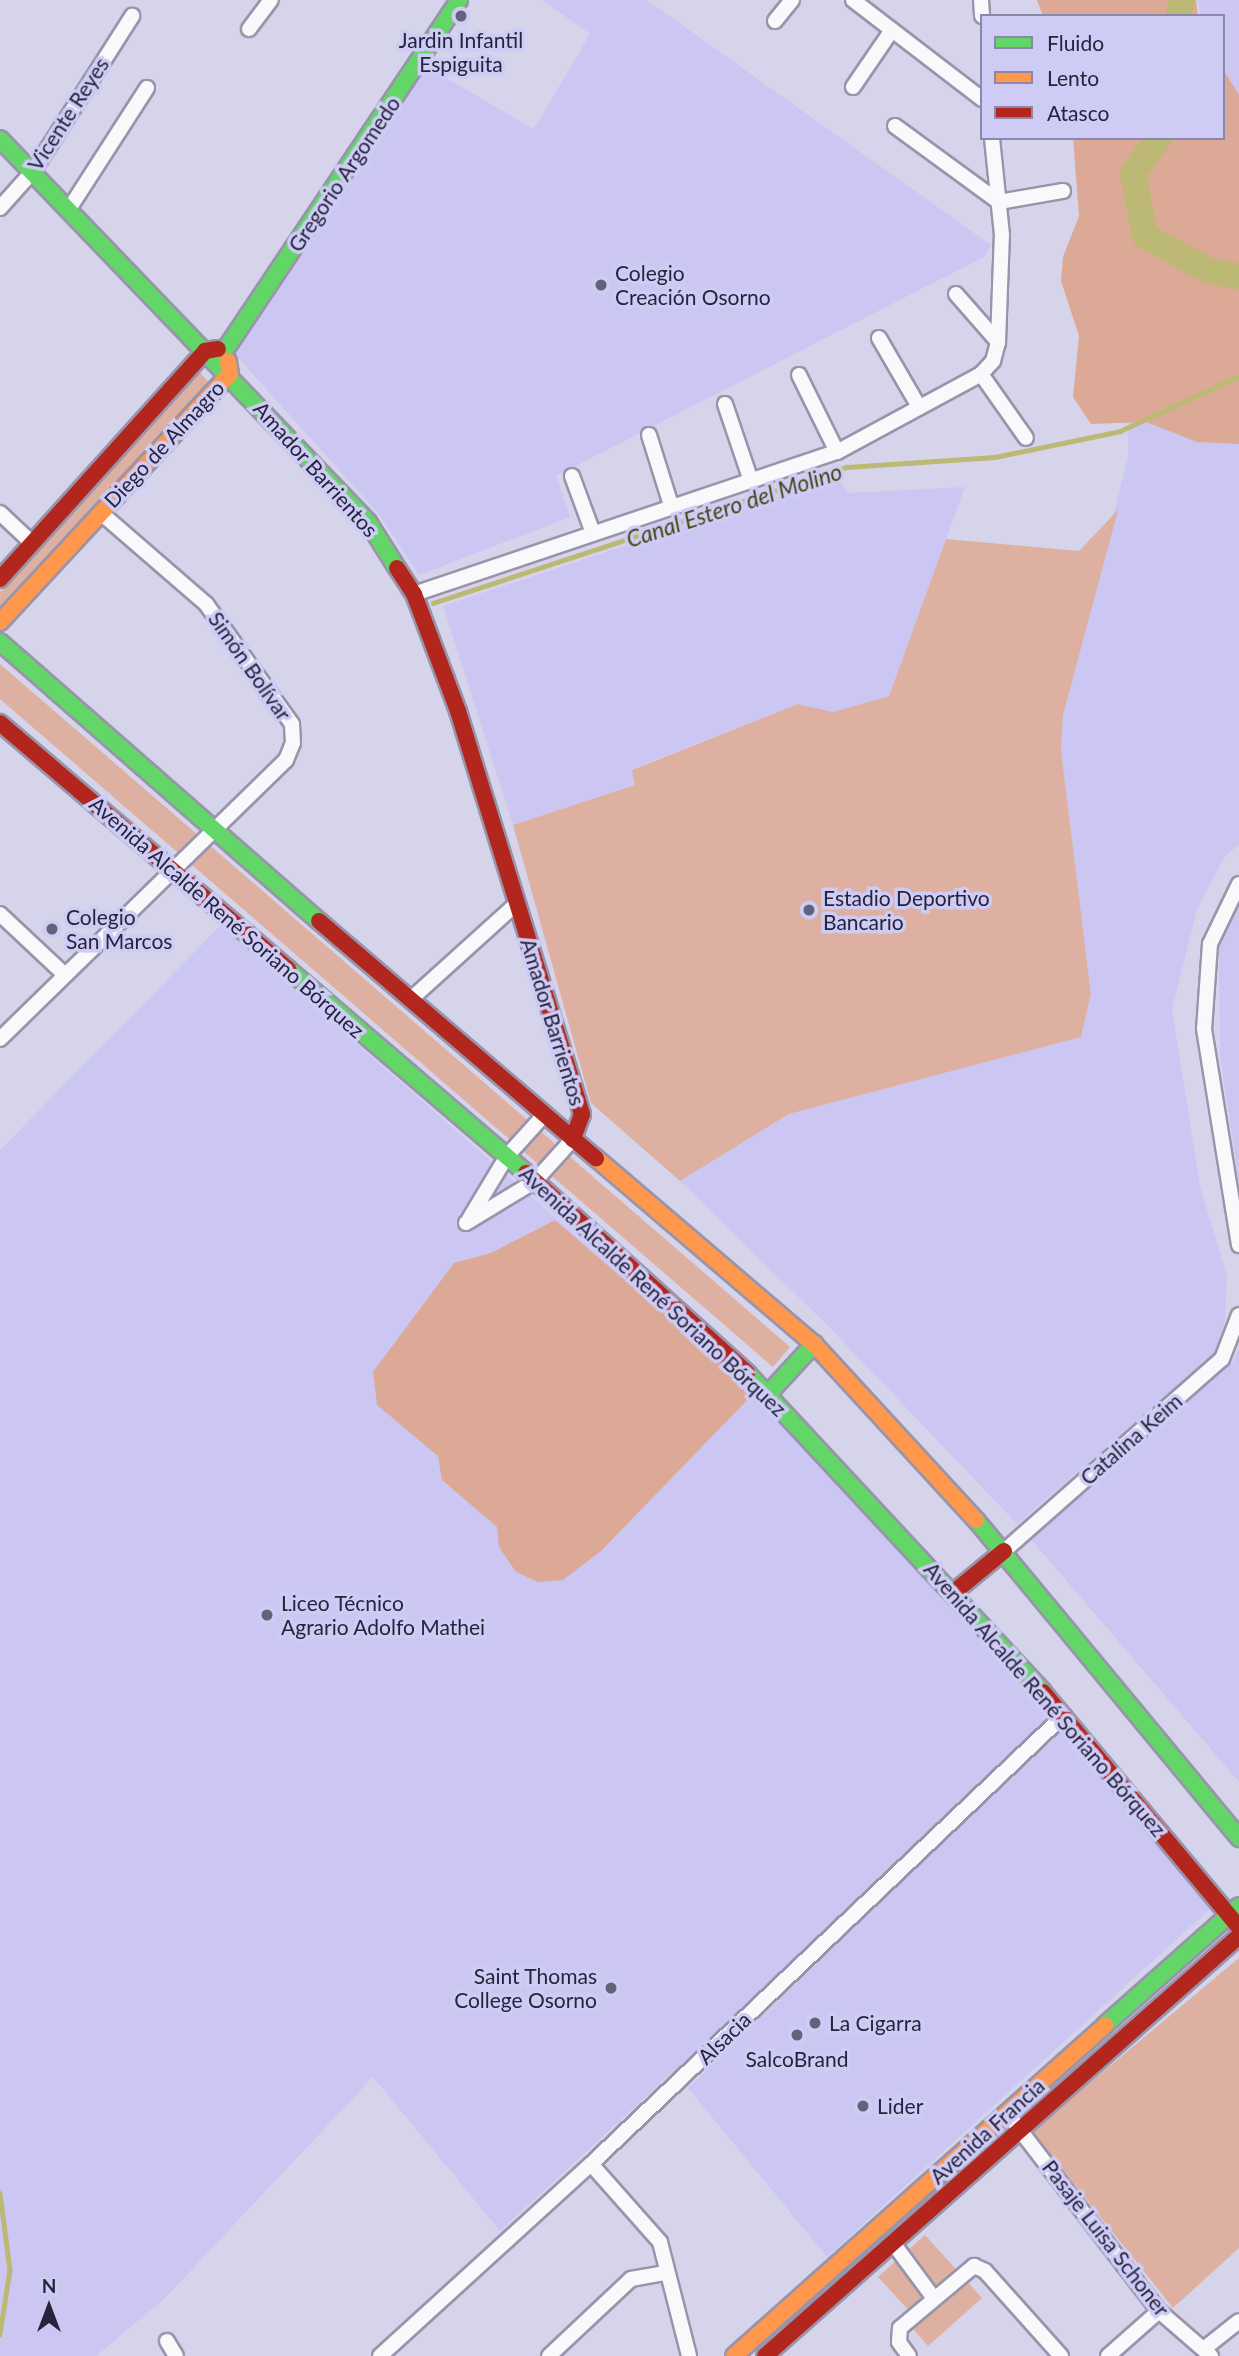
<!DOCTYPE html>
<html>
<head>
<meta charset="utf-8">
<style>
  body { margin:0 }
  #map { position:relative; width:1239px; height:2356px; overflow:hidden; background:#d6d4eb; font-family:Lato,sans-serif }
  div>[style] { position:absolute }
  .built>* { inset:0; background:#cbc7f2 }
  .green>* { inset:0; background:#ddb0a2 }
  .forest>* { inset:0; background:#dda997 }
  .stream>* { height:4.5px; margin:-2.25px; padding:0 2.25px; transform-origin:2.25px; border-radius:2.25px; background:#bbb973 }
  .river>* { height:26px; margin:-13px; padding:0 13px; transform-origin:13px; border-radius:13px; background:#bbb973 }
  .roads { filter:drop-shadow(2px 0 #9895ab) drop-shadow(-2px 0 #9895ab) drop-shadow(0 2px #9895ab) drop-shadow(0 -2px #9895ab) }
  .street>* { height:14px; margin:-7px; padding:0 7px; transform-origin:7px; border-radius:7px; background:#f9f9fc }
  .fast>* { height:16px; margin:-8px; padding:0 8px; transform-origin:8px; border-radius:8px; background:#63d668 }
  .slow>* { height:16px; margin:-8px; padding:0 8px; transform-origin:8px; border-radius:8px; background:#ff974d }
  .jam>* { height:16px; margin:-8px; padding:0 8px; transform-origin:8px; border-radius:8px; background:#b3261e }
  .dots>* { width:19px; height:19px; translate:-50% -50%; box-sizing:border-box; border:4px solid #cecbf4; border-radius:50% }
  span { translate:-50% -50%; white-space:nowrap; text-align:center; line-height:1.15; -webkit-text-stroke:7px #cecbf4; paint-order:stroke }
  .poi-label { font-size:21px; color:#26233d }
  .left { translate:0 -50%; text-align:left }
  .right { translate:-100% -50%; text-align:right }
  .street-label { font-size:21px; color:#26233d }
  .water-label { font-size:23px; color:#49481c; font-style:italic }
  .legend { position:absolute; left:980px; top:14px; width:245px; height:126px; box-sizing:border-box; background:#cecbf4; border:2px solid #8b88ab; margin:0; padding:9px 12px; list-style:none; font-size:21px; color:#26233d }
  .legend li { display:flex; align-items:center; gap:14px; height:35px }
  .legend b { width:35px; border:2px solid #8b88ab }
  .north { position:absolute; left:14px; top:2272px; width:70px; height:70px; -webkit-text-stroke:5px #cecbf4; paint-order:stroke; rotate:0deg; font-size:19px; font-weight:700; line-height:28px; text-align:center; color:#26233d }
  .north::after { content:''; display:block; margin:auto; width:24px; height:32px; background:#26233d; clip-path:polygon(50% 0,100% 100%,50% 72%,0 100%) }
</style>
</head>
<body>
<div id="map">
  <div class="built">
    <div style="clip-path:polygon(542px 0,647px 0,991px 245px,984px 257px,556px 476px,570px 517px,419px 575px,379px 514px,230px 349px,420px 63px,534px 129px,590px 34px)"></div>
    <div style="clip-path:polygon(1198px 0,1239px 0,1239px 144px,1223px 114px,1223px 16px,1200px 16px)"></div>
    <div style="clip-path:polygon(1128px 274px,1239px 300px,1239px 844px,1224px 858px,1197px 909px,1172px 1009px,1200px 1186px,1227px 1276px,1224px 1335px,1214px 1354px,1017px 1524px,830px 1328px,680px 1181px,789px 1114px,1081px 1037px,1091px 994px,1061px 750px,1063px 715px,1128px 457px)"></div>
    <div style="clip-path:polygon(838px 480px,849px 493px,965px 487px,889px 696px,833px 712px,798px 704px,632px 769px,635px 785px,513px 825px,443px 606px,744px 506px)"></div>
    <div style="clip-path:polygon(1239px 902px,1239px 1182px,1220px 1056px,1219px 944px)"></div>
    <div style="clip-path:polygon(221px 925px,755px 1392px,942px 1593px,1049px 1717px,811px 1945px,500px 2231px,373px 2077px,165px 2298px,96px 2356px,0 2356px,0 1150px)"></div>
    <div style="clip-path:polygon(1239px 1347px,1239px 1782px,1029px 1537px,1233px 1362px)"></div>
    <div style="clip-path:polygon(1060px 1728px,1210px 1909px,827px 2257px,688px 2088px)"></div>
  </div>
  <div class="green">
    <div style="clip-path:polygon(200px 372px,209px 383px,0 608px,0 592px)"></div>
    <div style="clip-path:polygon(1118px 510px,1063px 715px,1061px 750px,1091px 994px,1081px 1037px,789px 1114px,680px 1181px,591px 1103px,513px 825px,635px 785px,632px 770px,798px 704px,833px 712px,889px 696px,946px 539px,1079px 551px)"></div>
    <div style="clip-path:polygon(0 664px,790px 1347px,773px 1367px,0 699px)"></div>
    <div style="clip-path:polygon(1239px 1958px,1239px 2248px,1173px 2308px,1032px 2131px)"></div>
    <div style="clip-path:polygon(925px 2235px,982px 2298px,928px 2346px,913px 2329px,913px 2315px,878px 2277px)"></div>
  </div>
  <div class="forest">
    <div style="clip-path:polygon(1037px 0,1196px 0,1198px 16px,1043px 16px)"></div>
    <div style="clip-path:polygon(1223px 69px,1239px 95px,1239px 444px,1197px 442px,1146px 422px,1091px 424px,1073px 397px,1079px 336px,1061px 281px,1063px 257px,1079px 216px,1073px 138px,1223px 138px)"></div>
    <div style="clip-path:polygon(555px 1220px,755px 1392px,601px 1551px,563px 1580px,538px 1582px,516px 1572px,499px 1547px,497px 1527px,442px 1480px,438px 1456px,377px 1405px,373px 1372px,454px 1263px,491px 1253px)"></div>
  </div>
  <div class="stream">
    <div style="left:433px;top:603px;width:436px;rotate:-18.2deg"></div>
    <div style="left:847px;top:467px;width:148px;rotate:-3.9deg"></div>
    <div style="left:995px;top:457px;width:128px;rotate:-11.7deg"></div>
    <div style="left:1120px;top:431px;width:131px;rotate:-24.8deg"></div>
    <div style="left:0;top:2193px;width:78px;rotate:82.6deg"></div>
    <div style="left:10px;top:2270px;width:65px;rotate:98.9deg"></div>
  </div>
  <div class="river">
    <div style="left:1178px;top:16px;width:16px;rotate:-76deg"></div>
    <div style="left:1159px;top:138px;width:44px;rotate:126.6deg"></div>
    <div style="left:1133px;top:173px;width:64px;rotate:79.2deg"></div>
    <div style="left:1145px;top:236px;width:71px;rotate:28.7deg"></div>
    <div style="left:1207px;top:270px;width:33px;rotate:12deg"></div>
  </div>
  <div class="roads">
    <div class="street">
      <div style="left:853px;top:0;width:163px;rotate:37.5deg"></div>
      <div style="left:981px;top:0;width:16px;rotate:86deg"></div>
      <div style="left:775px;top:21px;width:27px;rotate:-51deg"></div>
      <div style="left:249px;top:29px;width:36px;rotate:-53deg"></div>
      <div style="left:853px;top:87px;width:69px;rotate:-55.6deg"></div>
      <div style="left:895px;top:126px;width:129px;rotate:36.2deg"></div>
      <div style="left:999px;top:202px;width:65px;rotate:-9.8deg"></div>
      <div style="left:0;top:208px;width:51px;rotate:-48.2deg"></div>
      <div style="left:34px;top:170px;width:183px;rotate:-57.5deg"></div>
      <div style="left:69px;top:209px;width:144px;rotate:-57.2deg"></div>
      <div style="left:956px;top:294px;width:64px;rotate:48.8deg"></div>
      <div style="left:879px;top:338px;width:78px;rotate:59.8deg"></div>
      <div style="left:981px;top:374px;width:78px;rotate:54.9deg"></div>
      <div style="left:799px;top:375px;width:86px;rotate:63.7deg"></div>
      <div style="left:725px;top:404px;width:78px;rotate:71.3deg"></div>
      <div style="left:649px;top:435px;width:73px;rotate:72.6deg"></div>
      <div style="left:572px;top:476px;width:61px;rotate:69.8deg"></div>
      <div style="left:0;top:513px;width:44px;rotate:43.2deg"></div>
      <div style="left:414px;top:594px;width:446px;rotate:-18.6deg"></div>
      <div style="left:837px;top:452px;width:164px;rotate:-28.4deg"></div>
      <div style="left:981px;top:374px;width:18px;rotate:-47deg"></div>
      <div style="left:993px;top:361px;width:20px;rotate:-75deg"></div>
      <div style="left:998px;top:342px;width:107px;rotate:-87.9deg"></div>
      <div style="left:1002px;top:235px;width:98px;rotate:-95.9deg"></div>
      <div style="left:1239px;top:884px;width:67px;rotate:115.8deg"></div>
      <div style="left:1210px;top:944px;width:85px;rotate:94deg"></div>
      <div style="left:1204px;top:1029px;width:219px;rotate:80.8deg"></div>
      <div style="left:0;top:914px;width:89px;rotate:43.2deg"></div>
      <div style="left:411px;top:999px;width:142px;rotate:-42.1deg"></div>
      <div style="left:0;top:1039px;width:400px;rotate:-44.3deg"></div>
      <div style="left:286px;top:760px;width:18px;rotate:-68deg"></div>
      <div style="left:293px;top:743px;width:19px;rotate:-93deg"></div>
      <div style="left:292px;top:724px;width:148px;rotate:-125.6deg"></div>
      <div style="left:206px;top:604px;width:139px;rotate:-139.1deg"></div>
      <div style="left:469px;top:1219px;width:74px;rotate:-58.9deg"></div>
      <div style="left:507px;top:1156px;width:57px;rotate:-47.9deg"></div>
      <div style="left:466px;top:1223px;width:81px;rotate:-31.3deg"></div>
      <div style="left:535px;top:1181px;width:57px;rotate:-47.9deg"></div>
      <div style="left:1004px;top:1551px;width:290px;rotate:-41.4deg"></div>
      <div style="left:1222px;top:1359px;width:47px;rotate:-68.9deg"></div>
      <div style="left:1007px;top:2113px;width:250px;rotate:52.5deg"></div>
      <div style="left:1159px;top:2311px;width:69px;rotate:40.9deg"></div>
      <div style="left:591px;top:2164px;width:104px;rotate:48.5deg"></div>
      <div style="left:660px;top:2242px;width:118px;rotate:75.7deg"></div>
      <div style="left:893px;top:2243px;width:67px;rotate:53.5deg"></div>
      <div style="left:167px;top:2341px;width:17px;rotate:59deg"></div>
      <div style="left:1205px;top:2348px;width:43px;rotate:-38.5deg"></div>
      <div style="left:380px;top:2356px;width:285px;rotate:-42.3deg"></div>
      <div style="left:591px;top:2164px;width:652px;rotate:-43.51deg"></div>
      <div style="left:549px;top:2356px;width:112px;rotate:-43.2deg"></div>
      <div style="left:631px;top:2279px;width:35px;rotate:-10deg"></div>
      <div style="left:909px;top:2356px;width:17px;rotate:-126deg"></div>
      <div style="left:899px;top:2342px;width:14px;rotate:-86deg"></div>
      <div style="left:900px;top:2328px;width:97px;rotate:-40deg"></div>
      <div style="left:974px;top:2266px;width:12px;rotate:24deg"></div>
      <div style="left:985px;top:2271px;width:114px;rotate:48.2deg"></div>
      <div style="left:1108px;top:2356px;width:68px;rotate:-41.4deg"></div>
    </div>
    <div class="fast">
      <div style="left:0;top:139px;width:531px;rotate:46.14deg"></div>
      <div style="left:368px;top:522px;width:54px;rotate:57.8deg"></div>
      <div style="left:227px;top:347px;width:417px;rotate:-56.2deg"></div>
      <div style="left:0;top:642px;width:424px;rotate:41.2deg"></div>
      <div style="left:288px;top:969px;width:313px;rotate:40.6deg"></div>
      <div style="left:747px;top:1373px;width:435px;rotate:47.1deg"></div>
      <div style="left:769px;top:1393px;width:67px;rotate:-47.4deg"></div>
      <div style="left:976px;top:1520px;width:413px;rotate:50.4deg"></div>
      <div style="left:1105px;top:2025px;width:179px;rotate:-41.6deg"></div>
    </div>
    <div class="slow">
      <div style="left:0;top:622px;width:338px;rotate:-47.2deg"></div>
      <div style="left:230px;top:374px;width:13px;rotate:-99deg"></div>
      <div style="left:596px;top:1158px;width:287px;rotate:40.5deg"></div>
      <div style="left:814px;top:1344px;width:239px;rotate:47.4deg"></div>
      <div style="left:734px;top:2356px;width:497px;rotate:-41.7deg"></div>
    </div>
    <div class="jam">
      <div style="left:397px;top:568px;width:31px;rotate:57deg"></div>
      <div style="left:414px;top:594px;width:125px;rotate:69.4deg"></div>
      <div style="left:458px;top:711px;width:422px;rotate:72.9deg"></div>
      <div style="left:582px;top:1114px;width:27px;rotate:110deg"></div>
      <div style="left:0;top:579px;width:307px;rotate:-48deg"></div>
      <div style="left:205px;top:351px;width:13px;rotate:-9deg"></div>
      <div style="left:0;top:723px;width:379px;rotate:40.5deg"></div>
      <div style="left:319px;top:921px;width:365px;rotate:40.6deg"></div>
      <div style="left:526px;top:1173px;width:298px;rotate:42.1deg"></div>
      <div style="left:953px;top:1593px;width:66px;rotate:-39.5deg"></div>
      <div style="left:1043px;top:1692px;width:306px;rotate:50.2deg"></div>
      <div style="left:765px;top:2356px;width:633px;rotate:-41.54deg"></div>
    </div>
  </div>
  <div class="dots">
    <div style="left:461px;top:16px;background:#64617a"></div>
    <div style="left:601px;top:285px;background:#64617a"></div>
    <div style="left:809px;top:910px;background:#64617a"></div>
    <div style="left:52px;top:929px;background:#64617a"></div>
    <div style="left:267px;top:1615px;background:#64617a"></div>
    <div style="left:611px;top:1988px;background:#64617a"></div>
    <div style="left:815px;top:2023px;background:#64617a"></div>
    <div style="left:797px;top:2035px;background:#64617a"></div>
    <div style="left:863px;top:2106px;background:#64617a"></div>
  </div>
  <div class="poi-label">
    <span style="left:461px;top:52px">Jardin Infantil<br>Espiguita</span>
    <span class="left" style="left:615px;top:285px">Colegio<br>Creación Osorno</span>
    <span class="left" style="left:823px;top:910px">Estadio Deportivo<br>Bancario</span>
    <span class="left" style="left:66px;top:929px">Colegio<br>San Marcos</span>
    <span class="left" style="left:281px;top:1615px">Liceo Técnico<br>Agrario Adolfo Mathei</span>
    <span class="right" style="left:597px;top:1988px">Saint Thomas<br>College Osorno</span>
    <span class="left" style="left:829px;top:2023px">La Cigarra</span>
    <span style="left:797px;top:2059px">SalcoBrand</span>
    <span class="left" style="left:877px;top:2106px">Lider</span>
  </div>
  <div class="street-label">
    <span style="left:68px;top:114px;rotate:-57deg">Vicente Reyes</span>
    <span style="left:344px;top:174px;rotate:-56deg">Gregorio Argomedo</span>
    <span style="left:164px;top:444px;rotate:-47deg">Diego de Almagro</span>
    <span style="left:316px;top:469px;rotate:48deg">Amador Barrientos</span>
    <span style="left:250px;top:666px;rotate:55deg">Simón Bolívar</span>
    <span style="left:227px;top:917px;rotate:41deg">Avenida Alcalde René Soriano Bórquez</span>
    <span style="left:553px;top:1022px;rotate:73deg">Amador Barrientos</span>
    <span style="left:653px;top:1291px;rotate:43deg">Avenida Alcalde René Soriano Bórquez</span>
    <span style="left:1131px;top:1439px;rotate:-41deg">Catalina Keim</span>
    <span style="left:1045px;top:1699px;rotate:49deg">Avenida Alcalde René Soriano Bórquez</span>
    <span style="left:724px;top:2038px;rotate:-44deg">Alsacia</span>
    <span style="left:987px;top:2131px;rotate:-42deg">Avenida Francia</span>
    <span style="left:1106px;top:2238px;rotate:52deg">Pasaje Luisa Schoner</span>
  </div>
  <div class="water-label">
    <span style="left:734px;top:505px;rotate:-18deg">Canal Estero del Molino</span>
  </div>
  <ul class="legend">
  <li><b style="height:9px;background:#63d668"></b>Fluido</li>
  <li><b style="height:9px;background:#ff974d"></b>Lento</li>
  <li><b style="height:9px;background:#b3261e"></b>Atasco</li>
  </ul>
  <div class="north">N</div>
</div>
</body>
</html>
